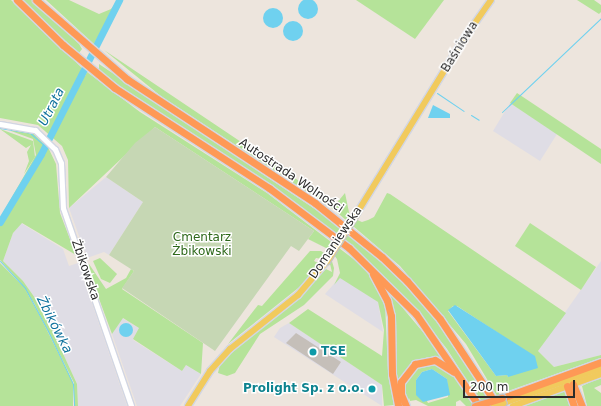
<!DOCTYPE html>
<html>
<head>
<meta charset="utf-8">
<style>
  body { margin:0 }
  #map { position:relative; width:601px; height:406px; overflow:hidden; background:#ede5dd; font-family:"DejaVu Sans",sans-serif }
  div>[style] { position:absolute }
  .industrial>* { inset:0; background:#dfdde5 }
  .green>* { inset:0; background:#b5e399 }
  .cemetery>* { inset:0; background:#c6d7b4 }
  .water>* { inset:0; background:#6fd1ef }
  .round { border-radius:50% }
  .stream>* { height:1px; margin:-0.5px; padding:0 0.5px; transform-origin:0.5px; border-radius:0.5px; background:#6fd1ef }
  .river>* { height:7px; margin:-3.5px; padding:0 3.5px; transform-origin:3.5px; border-radius:3.5px; background:#6fd1ef }
  .building>* { inset:0; background:#c5bfb9 }
  .roads { filter:drop-shadow(1px 0 #d2d6e3) drop-shadow(-1px 0 #d2d6e3) drop-shadow(0 1px #d2d6e3) drop-shadow(0 -1px #d2d6e3) }
  .minor>* { height:5px; margin:-2.5px; padding:0 2.5px; transform-origin:2.5px; border-radius:2.5px; background:#fff }
  .major>* { height:6px; margin:-3px; padding:0 3px; transform-origin:3px; border-radius:3px; background:#f1ca5d }
  .highway>* { height:7px; margin:-3.5px; padding:0 3.5px; transform-origin:3.5px; border-radius:3.5px; background:#fe9956 }
  .bridges { filter:drop-shadow(1px 0 #c4c4c4) drop-shadow(-1px 0 #c4c4c4) drop-shadow(0 1px #c4c4c4) drop-shadow(0 -1px #c4c4c4) }
  .major-bridge>* { height:6px; margin:-3px; padding:0 3px; transform-origin:3px; border-radius:3px; background:#f1ca5d }
  .highway-bridge>* { height:7px; margin:-3.5px; padding:0 3.5px; transform-origin:3.5px; border-radius:3.5px; background:#fe9956 }
  .dots>* { width:11px; height:11px; translate:-50% -50%; box-sizing:border-box; border:2px solid #fff; border-radius:50% }
  span { translate:-50% -50%; white-space:nowrap; text-align:center; line-height:1.15; -webkit-text-stroke:3px #fff; paint-order:stroke }
  .street-label { font-size:12px; color:#2b2b2b }
  .park-label { font-size:12px; color:#2d681a }
  .culture-label { font-size:12px; color:#0d838f; font-weight:700 }
  .left { translate:0 -50%; text-align:left }
  .right { translate:-100% -50%; text-align:right }
  .water-label { font-size:13px; color:#0d709c; font-style:italic }
  .scale { position:absolute; left:463px; top:380px; width:112px; height:18px; box-sizing:border-box; border:2px solid #2b2b2b; border-top:0; padding-left:5px; font-size:12px; line-height:14px; white-space:nowrap; color:#2b2b2b; -webkit-text-stroke:3px #fff; paint-order:stroke }
</style>
</head>
<body>
<div id="map">
  <div class="industrial">
    <div style="clip-path:polygon(510px 103px,557px 134px,540px 161px,493px 131px)"></div>
    <div style="clip-path:polygon(106px 177px,143px 202px,109px 255px,104px 252px,87px 258px,69px 208px)"></div>
    <div style="clip-path:polygon(21px 223px,63px 249px,69px 266px,78px 263px,127px 406px,78px 406px,77px 384px,42px 308px,23px 281px,3px 261px,13px 233px)"></div>
    <div style="clip-path:polygon(601px 261px,601px 355px,554px 367px,538px 351px)"></div>
    <div style="clip-path:polygon(340px 277px,378px 302px,383px 332px,325px 294px)"></div>
    <div style="clip-path:polygon(122px 318px,139px 328px,133px 340px,182px 371px,186px 365px,201px 374px,180px 406px,137px 406px,112px 334px)"></div>
    <div style="clip-path:polygon(289px 323px,382px 385px,382px 406px,274px 337px,280px 328px)"></div>
  </div>
  <div class="green">
    <div style="clip-path:polygon(0 0,11px 0,82px 68px,80px 73px,85px 76px,87px 72px,140px 112px,267px 193px,360px 264px,379px 287px,385px 303px,388px 371px,394px 405px,384px 406px,382px 385px,289px 323px,308px 309px,382px 356px,384px 330px,378px 302px,340px 278px,334px 285px,340px 273px,337px 259px,330px 250px,308px 239px,314px 231px,155px 127px,69px 208px,68px 160px,62px 146px,38px 125px,0 118px)"></div>
    <div style="clip-path:polygon(20px 0,33px 0,79px 44px,82px 49px,79px 53px)"></div>
    <div style="clip-path:polygon(46px 0,69px 0,99px 14px,111px 9px,118px 0,94px 44px)"></div>
    <div style="clip-path:polygon(356px 0,444px 0,415px 39px)"></div>
    <div style="clip-path:polygon(577px 0,594px 0,601px 5px,601px 12px,599px 14px)"></div>
    <div style="clip-path:polygon(evenodd,104px 50px,335px 205px,345px 193px,350px 217px,362px 222px,368px 220px,374px 217px,387px 193px,390px 194px,566px 313px,538px 351px,554px 367px,601px 355px,601px 358px,508px 391px,506px 385px,501px 386px,499px 393px,503px 406px,466px 344px,400px 266px,333px 209px,162px 97px,104px 50px,453px 306px,457px 306px,535px 357px,508px 377px,507px 375px,496px 376px,448px 311px,453px 306px)"></div>
    <div style="clip-path:polygon(99px 64px,355px 236px,419px 298px,450px 337px,494px 406px,483px 406px,447px 349px,409px 301px,356px 250px,283px 195px,142px 104px,99px 72px)"></div>
    <div style="clip-path:polygon(517px 93px,601px 149px,601px 164px,510px 103px)"></div>
    <div style="clip-path:polygon(11px 127px,32px 132px,45px 143px,0 218px,36px 155px,33px 139px,11px 131px)"></div>
    <div style="clip-path:polygon(0 129px,33px 141px,35px 157px,24px 174px,29px 161px,27px 152px,31px 145px,26px 148px)"></div>
    <div style="clip-path:polygon(47px 145px,56px 164px,60px 213px,76px 255px,22px 223px,13px 233px,3px 261px,23px 281px,42px 308px,77px 384px,78px 406px,74px 406px,74px 383px,34px 303px,20px 282px,0 260px,0 226px)"></div>
    <div style="clip-path:polygon(530px 223px,596px 267px,581px 290px,515px 246px)"></div>
    <div style="clip-path:polygon(310px 251px,321px 251px,331px 258px,334px 268px,333px 276px,304px 305px,260px 334px,235px 373px,227px 376px,218px 373px,220px 364px,243px 341px,288px 308px,326px 269px,332px 272px,329px 260px,316px 258px,314px 261px,320px 264px,307px 281px,228px 344px,258px 305px,262px 306px)"></div>
    <div style="clip-path:polygon(100px 258px,117px 274px,110px 283px,101px 279px,93px 261px)"></div>
    <div style="clip-path:polygon(0 263px,24px 287px,42px 320px,73px 383px,73px 406px,0 406px)"></div>
    <div style="clip-path:polygon(89px 264px,106px 289px,126px 278px,131px 269px,134px 271px,122px 289px,203px 343px,201px 374px,186px 365px,182px 371px,133px 339px,139px 328px,123px 318px,112px 334px,87px 266px)"></div>
    <div style="clip-path:polygon(386px 288px,448px 362px,428px 357px,410px 365px,400px 379px,404px 406px,396px 388px,394px 320px)"></div>
    <div style="clip-path:polygon(evenodd,438px 363px,453px 374px,474px 406px,466px 406px,460px 400px,456px 402px,456px 406px,428px 406px,416px 400px,410px 401px,409px 398px,407px 402px,403px 385px,406px 376px,420px 364px,438px 363px,432px 369px,447px 379px,448px 397px,428px 403px,416px 380px,422px 372px,432px 369px)"></div>
    <div style="clip-path:polygon(601px 377px,601px 385px,594px 388px,601px 393px,601px 406px,587px 406px,582px 386px)"></div>
    <div style="clip-path:polygon(562px 391px,567px 392px,573px 406px,523px 406px)"></div>
  </div>
  <div class="cemetery">
    <div style="clip-path:polygon(155px 127px,314px 231px,299px 251px,291px 246px,215px 351px,122px 288px,134px 271px,109px 255px,143px 202px,106px 177px,135px 143px)"></div>
  </div>
  <div class="water">
    <div class="round" style="left:298px;top:-1px;width:20px;height:20px"></div>
    <div class="round" style="left:263px;top:8px;width:20px;height:20px"></div>
    <div class="round" style="left:283px;top:21px;width:20px;height:20px"></div>
    <div style="clip-path:polygon(433px 105px,450px 114px,450px 118px,428px 118px)"></div>
    <div style="clip-path:polygon(455px 305px,535px 356px,538px 368px,508px 377px,507px 375px,496px 376px,448px 310px)"></div>
    <div class="round" style="left:119px;top:323px;width:14px;height:14px"></div>
    <div style="clip-path:polygon(432px 369px,447px 379px,450px 395px,423px 402px,416px 395px,416px 380px,422px 372px)"></div>
  </div>
  <div class="stream">
    <div style="left:437px;top:93px;width:32px;rotate:34deg"></div>
    <div style="left:502px;top:112px;width:137px;rotate:-43.5deg"></div>
    <div style="left:471px;top:115px;width:9px;rotate:32deg"></div>
    <div style="left:0;top:128px;width:30px;rotate:9deg"></div>
    <div style="left:30px;top:133px;width:20px;rotate:41deg"></div>
    <div style="left:0;top:261px;width:37px;rotate:47deg"></div>
    <div style="left:25px;top:288px;width:49px;rotate:61.9deg"></div>
    <div style="left:48px;top:331px;width:59px;rotate:64.7deg"></div>
    <div style="left:73px;top:384px;width:22px;rotate:87deg"></div>
  </div>
  <div class="river">
    <div style="left:0;top:222px;width:79px;rotate:-58.9deg"></div>
    <div style="left:41px;top:154px;width:173px;rotate:-63.1deg"></div>
  </div>
  <div class="building">
    <div style="clip-path:polygon(296px 333px,341px 362px,333px 374px,286px 343px)"></div>
  </div>
  <div class="roads">
    <div class="minor">
      <div style="left:0;top:124px;width:36px;rotate:10deg"></div>
      <div style="left:35px;top:130px;width:28px;rotate:44deg"></div>
      <div style="left:55px;top:149px;width:15px;rotate:67deg"></div>
      <div style="left:61px;top:163px;width:45px;rotate:87.5deg"></div>
      <div style="left:63px;top:208px;width:209px;rotate:71deg"></div>
    </div>
    <div class="major">
      <div style="left:357px;top:213px;width:199px;rotate:-58.5deg"></div>
      <div style="left:461px;top:43px;width:52px;rotate:-55.1deg"></div>
      <div style="left:504px;top:403px;width:103px;rotate:-19.8deg"></div>
      <div style="left:188px;top:406px;width:41px;rotate:-57.8deg"></div>
      <div style="left:210px;top:371px;width:30px;rotate:-48deg"></div>
      <div style="left:230px;top:349px;width:87px;rotate:-38.5deg"></div>
      <div style="left:298px;top:295px;width:45px;rotate:-49.5deg"></div>
      <div style="left:513px;top:406px;width:94px;rotate:-20deg"></div>
    </div>
    <div class="highway">
      <div style="left:17px;top:0;width:64px;rotate:44.4deg"></div>
      <div style="left:63px;top:45px;width:67px;rotate:39.6deg"></div>
      <div style="left:115px;top:88px;width:184px;rotate:33deg"></div>
      <div style="left:269px;top:188px;width:100px;rotate:36.9deg"></div>
      <div style="left:349px;top:248px;width:94px;rotate:44.6deg"></div>
      <div style="left:416px;top:314px;width:112px;rotate:55.6deg"></div>
      <div style="left:36px;top:0;width:121px;rotate:41deg"></div>
      <div style="left:127px;top:79px;width:225px;rotate:33.4deg"></div>
      <div style="left:315px;top:203px;width:86px;rotate:38.9deg"></div>
      <div style="left:382px;top:257px;width:35px;rotate:44deg"></div>
      <div style="left:407px;top:281px;width:50px;rotate:49deg"></div>
      <div style="left:440px;top:319px;width:103px;rotate:56.5deg"></div>
      <div style="left:373px;top:274px;width:30px;rotate:62deg"></div>
      <div style="left:387px;top:300px;width:16px;rotate:76deg"></div>
      <div style="left:391px;top:316px;width:58px;rotate:89deg"></div>
      <div style="left:392px;top:374px;width:33px;rotate:79deg"></div>
      <div style="left:573px;top:384px;width:24px;rotate:68deg"></div>
      <div style="left:567px;top:386px;width:21px;rotate:71deg"></div>
      <div style="left:502px;top:398px;width:105px;rotate:-20deg"></div>
      <div style="left:406px;top:406px;width:13px;rotate:-113deg"></div>
      <div style="left:401px;top:394px;width:12px;rotate:-90deg"></div>
      <div style="left:401px;top:382px;width:23px;rotate:-52deg"></div>
      <div style="left:415px;top:364px;width:20px;rotate:-11deg"></div>
      <div style="left:435px;top:360px;width:22px;rotate:32deg"></div>
    </div>
  </div>
  <div class="bridges">
    <div class="major-bridge">
      <div style="left:327px;top:261px;width:57px;rotate:-58deg"></div>
      <div style="left:494px;top:406px;width:10px;rotate:-17deg"></div>
    </div>
    <div class="highway-bridge">
      <div style="left:475px;top:406px;width:28px;rotate:-17deg"></div>
    </div>
  </div>
  <div class="dots">
    <div style="left:313px;top:352px;background:#0f9aa8"></div>
    <div style="left:372px;top:389px;background:#0f9aa8"></div>
  </div>
  <div class="street-label">
    <span style="left:460px;top:47px;rotate:-58deg">Baśniowa</span>
    <span style="left:291px;top:176px;rotate:34deg">Autostrada Wolności</span>
    <span style="left:336px;top:243px;rotate:-56deg">Domaniewska</span>
    <span style="left:85px;top:270px;rotate:71deg">Żbikowska</span>
  </div>
  <div class="park-label">
    <span style="left:202px;top:245px">Cmentarz<br>Żbikowski</span>
  </div>
  <div class="culture-label">
    <span class="left" style="left:321px;top:352px">TSE</span>
    <span class="right" style="left:364px;top:389px">Prolight Sp. z o.o.</span>
  </div>
  <div class="water-label">
    <span style="left:52px;top:107px;rotate:-63deg">Utrata</span>
    <span style="left:54px;top:325px;rotate:63deg">Żbikówka</span>
  </div>
  <div class="scale">200 m</div>
</div>
</body>
</html>
